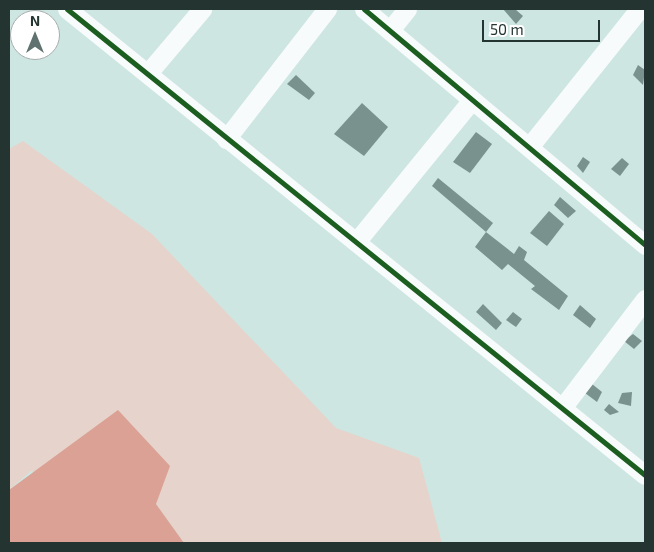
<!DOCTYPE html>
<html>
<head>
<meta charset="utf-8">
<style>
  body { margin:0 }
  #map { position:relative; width:654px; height:552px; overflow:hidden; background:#cee6e2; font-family:"Exo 2",sans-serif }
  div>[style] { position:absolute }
  .green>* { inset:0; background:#e5d3cc }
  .water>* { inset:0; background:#dba194 }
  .building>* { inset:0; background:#7a928e }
  .street>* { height:19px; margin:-9.5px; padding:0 9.5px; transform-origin:9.5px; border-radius:9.5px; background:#f8fbfb }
  .cycleway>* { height:5px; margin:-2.5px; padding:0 2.5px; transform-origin:2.5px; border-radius:2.5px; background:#1b5e20 }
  span { translate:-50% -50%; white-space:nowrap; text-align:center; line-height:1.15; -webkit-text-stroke:5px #fff; paint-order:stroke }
  .frame { position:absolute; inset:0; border:10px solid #233431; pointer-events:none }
  .north { position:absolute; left:10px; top:10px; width:50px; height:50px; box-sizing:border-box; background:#fff; border:1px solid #a7aead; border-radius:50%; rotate:0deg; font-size:14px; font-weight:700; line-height:20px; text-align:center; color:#233431 }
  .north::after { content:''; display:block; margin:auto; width:18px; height:22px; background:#5f726f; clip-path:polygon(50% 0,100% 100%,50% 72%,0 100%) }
  .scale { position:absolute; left:482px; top:20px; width:118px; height:22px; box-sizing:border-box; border:2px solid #233431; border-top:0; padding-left:6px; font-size:15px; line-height:18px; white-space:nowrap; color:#233431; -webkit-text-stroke:4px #fff; paint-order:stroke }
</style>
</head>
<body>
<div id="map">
  <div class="green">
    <div style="clip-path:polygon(23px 141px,152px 234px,336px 428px,419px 458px,442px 543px,184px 543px,156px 504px,31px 471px,9px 490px,9px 149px)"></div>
  </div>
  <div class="water">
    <div style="clip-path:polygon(118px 410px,170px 466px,156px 504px,184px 543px,9px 543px,9px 490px)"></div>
  </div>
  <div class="building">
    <div style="clip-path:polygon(503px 9px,515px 9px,523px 16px,516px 24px)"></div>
    <div style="clip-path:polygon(638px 65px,645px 70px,643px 85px,633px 75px)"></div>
    <div style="clip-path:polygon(296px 75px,315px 93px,309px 100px,287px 84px)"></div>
    <div style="clip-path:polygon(362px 103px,388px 127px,364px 156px,334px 134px)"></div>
    <div style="clip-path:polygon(476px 132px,492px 144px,470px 173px,453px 162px)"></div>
    <div style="clip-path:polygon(583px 157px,590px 162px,583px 173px,577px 166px)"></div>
    <div style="clip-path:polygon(622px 158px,629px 164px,620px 176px,611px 169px)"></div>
    <div style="clip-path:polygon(438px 178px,493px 223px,486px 232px,432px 186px)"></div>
    <div style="clip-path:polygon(560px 197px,576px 211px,568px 218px,554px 205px)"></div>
    <div style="clip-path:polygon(549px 211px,564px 224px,547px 246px,530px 233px)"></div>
    <div style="clip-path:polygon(486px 232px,514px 254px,519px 246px,527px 252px,524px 260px,568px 296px,559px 310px,531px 289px,535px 286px,508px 264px,502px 270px,475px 247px)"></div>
    <div style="clip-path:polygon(483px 304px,502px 323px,496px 330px,476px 312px)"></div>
    <div style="clip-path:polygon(580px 305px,596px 319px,590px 328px,573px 315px)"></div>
    <div style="clip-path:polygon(513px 312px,522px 319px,516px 327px,506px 320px)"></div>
    <div style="clip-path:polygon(633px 334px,642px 341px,634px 349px,624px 341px)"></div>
    <div style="clip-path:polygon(592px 384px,602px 392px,597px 402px,585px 393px)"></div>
    <div style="clip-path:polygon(632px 392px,631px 406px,618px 403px,622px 393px)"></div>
    <div style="clip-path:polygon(609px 404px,619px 412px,610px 415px,604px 410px)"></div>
  </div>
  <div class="street">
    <div style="left:67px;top:9px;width:742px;rotate:38.88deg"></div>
    <div style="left:364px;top:9px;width:367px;rotate:40deg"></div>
    <div style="left:390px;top:30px;width:27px;rotate:-51deg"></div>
    <div style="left:148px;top:73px;width:84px;rotate:-49.8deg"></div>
    <div style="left:226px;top:139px;width:165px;rotate:-52.2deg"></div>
    <div style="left:529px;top:147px;width:176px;rotate:-51.4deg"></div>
    <div style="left:356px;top:242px;width:183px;rotate:-50.8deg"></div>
    <div style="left:562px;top:408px;width:137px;rotate:-52.7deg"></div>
  </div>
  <div class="cycleway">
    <div style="left:67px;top:9px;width:742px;rotate:38.88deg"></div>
    <div style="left:364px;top:9px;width:367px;rotate:40deg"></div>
  </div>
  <div class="frame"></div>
  <div class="north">N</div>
  <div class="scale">50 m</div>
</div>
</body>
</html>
